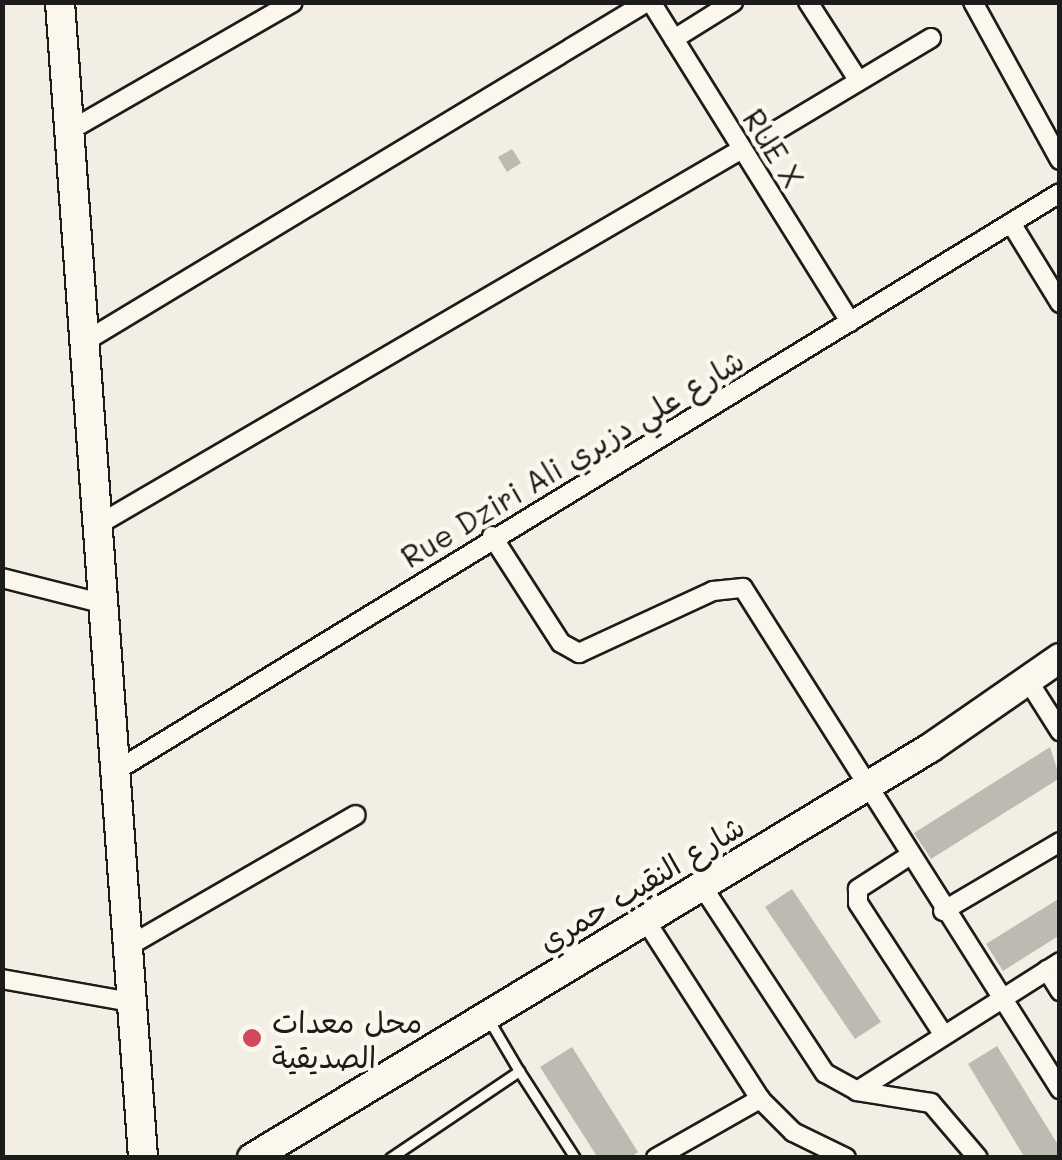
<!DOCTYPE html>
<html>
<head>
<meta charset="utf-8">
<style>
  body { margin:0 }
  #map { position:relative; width:1062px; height:1160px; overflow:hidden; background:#f2eee4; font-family:Mali,"Playpen Sans Arabic",sans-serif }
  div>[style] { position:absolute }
  .building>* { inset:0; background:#bdbab1 }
  .roads { filter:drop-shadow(2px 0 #1c1c1c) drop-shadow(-2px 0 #1c1c1c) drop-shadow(0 2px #1c1c1c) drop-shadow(0 -2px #1c1c1c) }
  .lane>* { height:9px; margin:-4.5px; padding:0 4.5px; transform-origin:4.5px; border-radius:4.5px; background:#fbf7ec }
  .street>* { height:18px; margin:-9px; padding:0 9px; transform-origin:9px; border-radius:9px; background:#fbf7ec }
  .secondary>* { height:28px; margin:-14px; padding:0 14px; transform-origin:14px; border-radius:14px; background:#fbf7ec }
  .dots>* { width:28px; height:28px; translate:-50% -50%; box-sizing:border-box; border:5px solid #fbf7ec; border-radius:50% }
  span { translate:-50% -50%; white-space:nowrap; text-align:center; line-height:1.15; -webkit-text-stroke:9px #fbf7ec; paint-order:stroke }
  .street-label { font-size:30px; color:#1c1c1c }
  .poi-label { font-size:30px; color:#1c1c1c }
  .left { translate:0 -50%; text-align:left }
  .frame { position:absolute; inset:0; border:5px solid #1c1c1c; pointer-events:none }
</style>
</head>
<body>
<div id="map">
  <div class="building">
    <div style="clip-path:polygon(512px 149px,521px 163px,507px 172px,498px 157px)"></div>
    <div style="clip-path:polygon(1050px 747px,1060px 778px,931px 859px,914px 833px)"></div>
    <div style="clip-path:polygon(792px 889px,881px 1022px,855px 1039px,765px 907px)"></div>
    <div style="clip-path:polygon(1060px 898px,1060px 935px,1003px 971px,986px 944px)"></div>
    <div style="clip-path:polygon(997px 1046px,1060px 1148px,1060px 1158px,1025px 1158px,968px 1064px)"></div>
    <div style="clip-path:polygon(572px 1047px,638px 1152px,630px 1158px,598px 1158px,540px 1067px)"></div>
  </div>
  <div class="roads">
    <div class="lane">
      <div style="left:519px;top:1071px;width:103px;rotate:57.2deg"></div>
      <div style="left:390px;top:1158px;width:156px;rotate:-34deg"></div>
      <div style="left:519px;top:1071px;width:59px;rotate:-120.5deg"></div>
    </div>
    <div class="street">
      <div style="left:651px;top:2px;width:377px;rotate:58.1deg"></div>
      <div style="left:808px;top:2px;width:93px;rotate:57.3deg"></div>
      <div style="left:973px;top:2px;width:180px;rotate:61.2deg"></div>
      <div style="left:674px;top:39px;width:70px;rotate:-32.1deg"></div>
      <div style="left:69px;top:131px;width:258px;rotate:-29.9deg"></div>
      <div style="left:774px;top:132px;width:183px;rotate:-30.9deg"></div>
      <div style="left:1011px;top:223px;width:94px;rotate:58.5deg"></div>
      <div style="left:84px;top:342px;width:658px;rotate:-31.13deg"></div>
      <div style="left:96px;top:526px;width:748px;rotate:-30.27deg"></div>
      <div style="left:492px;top:536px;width:127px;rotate:57.2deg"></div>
      <div style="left:561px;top:643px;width:21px;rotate:29deg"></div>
      <div style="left:579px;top:653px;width:148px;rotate:-24.8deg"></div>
      <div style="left:713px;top:591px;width:30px;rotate:-6deg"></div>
      <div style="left:743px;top:588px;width:593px;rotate:57.68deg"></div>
      <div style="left:2px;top:578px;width:102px;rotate:14.2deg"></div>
      <div style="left:1027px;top:679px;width:62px;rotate:57.6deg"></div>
      <div style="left:114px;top:772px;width:1109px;rotate:-31.47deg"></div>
      <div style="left:909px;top:856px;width:61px;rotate:147.1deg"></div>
      <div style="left:858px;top:889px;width:14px;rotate:90deg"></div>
      <div style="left:858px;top:903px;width:156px;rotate:57deg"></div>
      <div style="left:702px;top:886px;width:224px;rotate:56.7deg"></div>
      <div style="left:825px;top:1073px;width:37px;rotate:29deg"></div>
      <div style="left:857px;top:1091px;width:75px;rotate:9.2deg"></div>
      <div style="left:931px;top:1103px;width:72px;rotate:49.5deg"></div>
      <div style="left:943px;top:911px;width:136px;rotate:-30.5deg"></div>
      <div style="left:644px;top:918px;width:215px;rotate:57.3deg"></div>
      <div style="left:760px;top:1099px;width:47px;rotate:45deg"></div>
      <div style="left:793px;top:1132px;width:59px;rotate:26.1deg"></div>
      <div style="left:127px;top:947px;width:264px;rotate:-30deg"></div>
      <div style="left:1047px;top:970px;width:25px;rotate:58deg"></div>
      <div style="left:2px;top:979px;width:131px;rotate:10.1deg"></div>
      <div style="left:857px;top:1091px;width:241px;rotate:-32.4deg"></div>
      <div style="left:656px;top:1158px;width:120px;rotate:-29.6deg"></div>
    </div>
    <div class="secondary">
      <div style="left:60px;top:2px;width:1159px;rotate:85.89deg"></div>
      <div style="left:252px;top:1158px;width:792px;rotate:-31.16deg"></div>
      <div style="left:930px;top:748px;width:158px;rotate:-34.7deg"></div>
    </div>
  </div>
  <div class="dots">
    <div style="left:252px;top:1038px;background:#d1495b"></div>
  </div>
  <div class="street-label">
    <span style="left:774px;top:148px;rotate:58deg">RUE X</span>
    <span style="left:572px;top:458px;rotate:-31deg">Rue Dziri Ali شارع علي دزيري</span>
    <span style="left:641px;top:883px;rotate:-31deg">شارع النقيب حمري</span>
  </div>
  <div class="poi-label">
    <span class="left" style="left:272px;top:1038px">محل معدات<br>الصديقية</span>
  </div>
  <div class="frame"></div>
</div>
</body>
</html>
